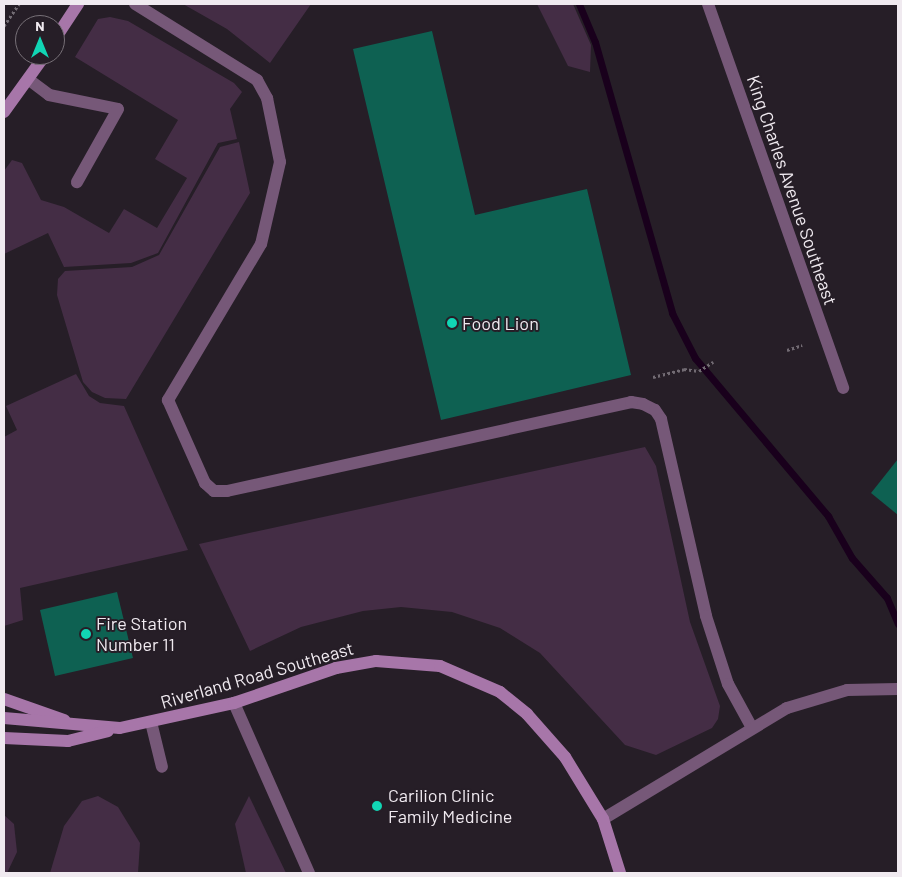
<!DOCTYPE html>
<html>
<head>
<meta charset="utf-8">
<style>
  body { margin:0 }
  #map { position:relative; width:902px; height:877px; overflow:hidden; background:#261e27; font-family:Barlow,sans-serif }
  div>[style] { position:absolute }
  .green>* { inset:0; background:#442d45 }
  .stream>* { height:7px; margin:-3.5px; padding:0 3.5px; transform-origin:3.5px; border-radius:3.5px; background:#19001c }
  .building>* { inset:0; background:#0e6152 }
  .path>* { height:3px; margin-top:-1.5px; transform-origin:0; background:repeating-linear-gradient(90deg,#726b73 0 2.5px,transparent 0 5px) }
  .service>* { height:12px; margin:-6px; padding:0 6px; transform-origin:6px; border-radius:6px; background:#765878 }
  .minor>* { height:12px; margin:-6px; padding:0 6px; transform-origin:6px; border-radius:6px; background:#765878 }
  .tertiary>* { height:12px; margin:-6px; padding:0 6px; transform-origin:6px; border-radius:6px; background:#765878 }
  .secondary>* { height:12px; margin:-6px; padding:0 6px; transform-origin:6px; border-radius:6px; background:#a776a9 }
  .dots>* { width:14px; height:14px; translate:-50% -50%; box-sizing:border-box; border:2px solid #261e27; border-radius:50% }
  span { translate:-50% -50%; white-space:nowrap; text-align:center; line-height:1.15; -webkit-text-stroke:4px #261e27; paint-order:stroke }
  .street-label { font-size:18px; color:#f0eaf0 }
  .poi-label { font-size:18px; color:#f0eaf0 }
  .left { translate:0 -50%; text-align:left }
  .frame { position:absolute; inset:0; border:5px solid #f0eaf0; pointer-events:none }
  .north { position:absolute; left:15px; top:15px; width:50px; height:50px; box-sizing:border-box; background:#261e27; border:1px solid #777077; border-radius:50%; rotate:0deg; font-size:14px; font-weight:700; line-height:20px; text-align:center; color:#f0eaf0 }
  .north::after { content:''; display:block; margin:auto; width:18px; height:22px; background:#11d5b4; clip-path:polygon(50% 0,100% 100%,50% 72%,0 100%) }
</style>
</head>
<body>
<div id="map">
  <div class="green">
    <div style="clip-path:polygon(183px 4px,311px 4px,270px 63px,227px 29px)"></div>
    <div style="clip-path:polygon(537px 4px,573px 4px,591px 45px,590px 72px,568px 66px)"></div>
    <div style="clip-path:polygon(110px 17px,128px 21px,234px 83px,242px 92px,230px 109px,237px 139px,218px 143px,158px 253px,131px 263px,64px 267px,48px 233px,4px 254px,4px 171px,12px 160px,22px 163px,41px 200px,64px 207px,109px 233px,124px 209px,157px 228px,187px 178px,155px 159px,178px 120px,75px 57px,98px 19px)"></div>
    <div style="clip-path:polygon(239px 142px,250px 193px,126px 399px,105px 398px,92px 392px,83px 382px,57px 295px,58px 279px,65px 271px,132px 267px,159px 255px,220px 147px)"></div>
    <div style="clip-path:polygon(76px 374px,89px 396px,100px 403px,124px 406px,188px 550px,20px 588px,23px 620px,4px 626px,4px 437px,17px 430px,6px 406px)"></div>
    <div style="clip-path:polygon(645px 447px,656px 466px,690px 622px,720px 706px,718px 719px,712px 728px,656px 755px,625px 745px,540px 653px,500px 628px,452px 612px,401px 607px,363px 611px,301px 627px,250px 651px,199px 544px)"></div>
    <div style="clip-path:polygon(98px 796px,118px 807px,140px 843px,138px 873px,50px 873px,64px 826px,82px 801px)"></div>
    <div style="clip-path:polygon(249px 796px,286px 873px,246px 873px,235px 824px)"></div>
    <div style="clip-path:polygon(4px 815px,14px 824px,17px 852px,7px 873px,4px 873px)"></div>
  </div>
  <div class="stream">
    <div style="left:579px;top:4px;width:41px;rotate:67.2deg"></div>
    <div style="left:595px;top:42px;width:282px;rotate:74.1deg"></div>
    <div style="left:672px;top:313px;width:51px;rotate:62.9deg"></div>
    <div style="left:695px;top:358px;width:207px;rotate:49.9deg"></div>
    <div style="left:828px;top:516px;width:48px;rotate:60.3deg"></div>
    <div style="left:852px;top:558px;width:53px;rotate:48.8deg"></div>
    <div style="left:887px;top:598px;width:28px;rotate:67deg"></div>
  </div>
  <div class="building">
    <div style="clip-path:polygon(432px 31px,475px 215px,587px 189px,631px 375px,441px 420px,353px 49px)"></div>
    <div style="clip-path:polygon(898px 459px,898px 515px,871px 493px)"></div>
    <div style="clip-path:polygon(117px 592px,133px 658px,55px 676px,40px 610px)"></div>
  </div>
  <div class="path">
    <div style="left:4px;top:26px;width:27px;rotate:-56deg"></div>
    <div style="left:787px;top:350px;width:16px;rotate:-18deg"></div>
    <div style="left:653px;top:377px;width:32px;rotate:-14deg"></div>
    <div style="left:684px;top:369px;width:15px;rotate:8deg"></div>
    <div style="left:699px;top:371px;width:17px;rotate:-33deg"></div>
  </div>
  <div class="service">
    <div style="left:135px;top:4px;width:144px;rotate:31.9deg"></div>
    <div style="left:257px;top:80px;width:21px;rotate:61deg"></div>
    <div style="left:267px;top:98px;width:65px;rotate:78.5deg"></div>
    <div style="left:280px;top:162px;width:84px;rotate:103deg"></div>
    <div style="left:261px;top:244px;width:182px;rotate:120.8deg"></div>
    <div style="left:168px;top:400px;width:91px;rotate:66deg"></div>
    <div style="left:205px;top:483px;width:12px;rotate:42deg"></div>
    <div style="left:214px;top:491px;width:13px"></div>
    <div style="left:227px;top:491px;width:414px;rotate:-12.4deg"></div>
    <div style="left:631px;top:402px;width:12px;rotate:9deg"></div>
    <div style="left:643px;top:404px;width:13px;rotate:27deg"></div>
    <div style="left:655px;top:410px;width:11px;rotate:56deg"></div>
    <div style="left:661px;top:419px;width:202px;rotate:77.1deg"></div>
    <div style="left:706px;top:616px;width:71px;rotate:72.1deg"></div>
    <div style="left:728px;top:684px;width:48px;rotate:61.3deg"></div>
    <div style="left:28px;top:79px;width:26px;rotate:37deg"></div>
    <div style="left:49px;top:95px;width:70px;rotate:11.5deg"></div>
    <div style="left:118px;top:109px;width:84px;rotate:119.3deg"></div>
    <div style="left:234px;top:703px;width:186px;rotate:66.2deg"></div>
    <div style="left:151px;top:722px;width:46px;rotate:76.3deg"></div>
  </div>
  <div class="minor">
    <div style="left:708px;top:4px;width:407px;rotate:70.6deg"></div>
  </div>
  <div class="tertiary">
    <div style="left:603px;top:819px;width:215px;rotate:-31.1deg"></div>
    <div style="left:787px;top:708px;width:63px;rotate:-16.7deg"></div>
    <div style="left:847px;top:690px;width:51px;rotate:-1.1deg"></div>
  </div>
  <div class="secondary">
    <div style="left:55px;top:39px;width:42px;rotate:-56.7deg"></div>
    <div style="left:4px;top:112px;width:70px;rotate:-54.3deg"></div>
    <div style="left:4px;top:699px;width:64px;rotate:19.3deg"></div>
    <div style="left:4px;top:718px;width:116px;rotate:4.9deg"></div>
    <div style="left:120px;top:728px;width:117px;rotate:-12.4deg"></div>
    <div style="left:234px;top:703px;width:108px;rotate:-18.9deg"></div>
    <div style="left:336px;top:668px;width:41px;rotate:-9.9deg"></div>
    <div style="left:376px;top:661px;width:64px;rotate:4.5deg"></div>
    <div style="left:440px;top:666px;width:65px;rotate:23.4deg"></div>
    <div style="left:500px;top:692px;width:35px;rotate:39deg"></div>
    <div style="left:527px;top:714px;width:57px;rotate:48.5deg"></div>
    <div style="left:565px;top:757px;width:73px;rotate:58.5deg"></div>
    <div style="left:603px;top:819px;width:57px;rotate:72.5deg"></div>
    <div style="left:4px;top:738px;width:64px;rotate:2.7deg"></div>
    <div style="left:68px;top:741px;width:41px;rotate:-14deg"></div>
  </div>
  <div class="dots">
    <div style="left:452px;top:323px;background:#11d5b4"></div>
    <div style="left:86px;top:634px;background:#11d5b4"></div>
    <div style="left:377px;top:806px;background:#11d5b4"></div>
  </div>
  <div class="street-label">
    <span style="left:792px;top:190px;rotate:71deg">King Charles Avenue Southeast</span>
    <span style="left:257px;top:675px;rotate:-16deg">Riverland Road Southeast</span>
  </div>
  <div class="poi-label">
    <span class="left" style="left:462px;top:323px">Food Lion</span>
    <span class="left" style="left:96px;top:634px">Fire Station<br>Number 11</span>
    <span class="left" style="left:388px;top:806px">Carilion Clinic<br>Family Medicine</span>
  </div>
  <div class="frame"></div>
  <div class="north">N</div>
</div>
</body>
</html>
